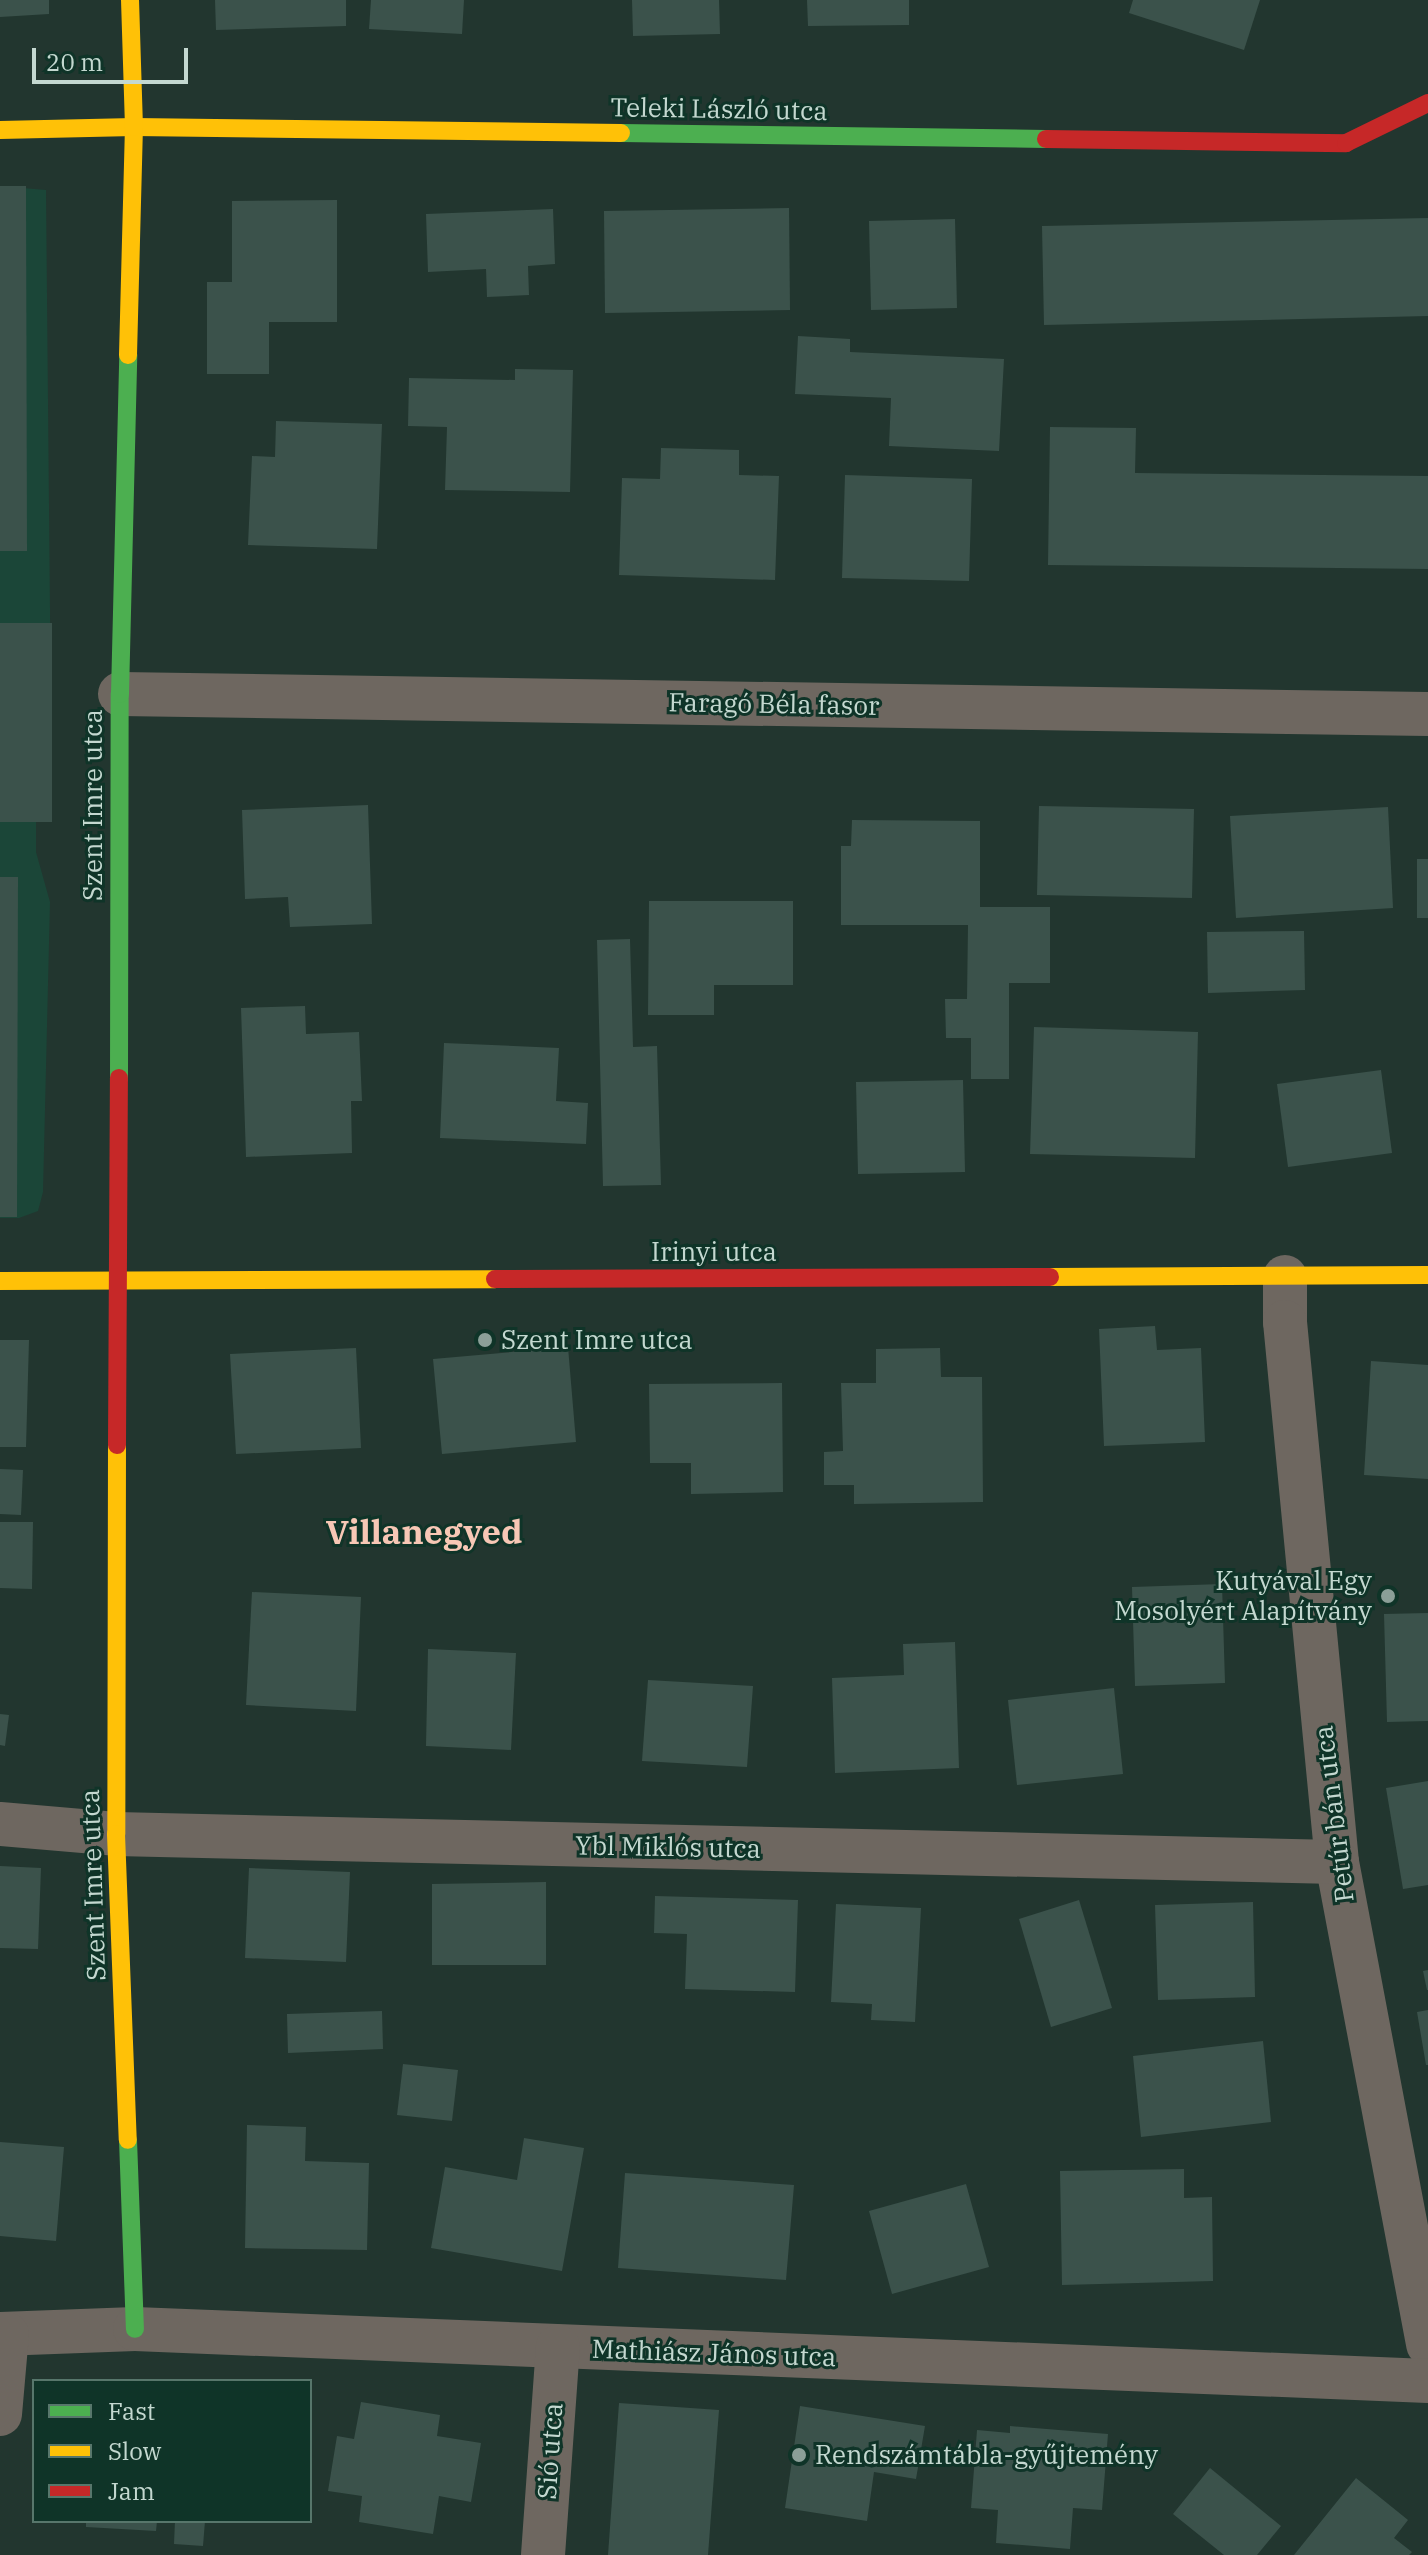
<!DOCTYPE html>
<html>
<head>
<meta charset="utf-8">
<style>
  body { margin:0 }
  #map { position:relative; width:1428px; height:2555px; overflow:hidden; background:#22362f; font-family:"IBM Plex Serif",serif }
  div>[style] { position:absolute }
  .built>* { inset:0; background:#1b4638 }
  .building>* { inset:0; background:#3b524b }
  .street>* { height:44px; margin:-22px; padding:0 22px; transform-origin:22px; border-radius:22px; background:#6e6760 }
  .fast>* { height:18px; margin:-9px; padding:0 9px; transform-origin:9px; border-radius:9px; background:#4caf50 }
  .slow>* { height:18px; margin:-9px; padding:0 9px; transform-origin:9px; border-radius:9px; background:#ffc107 }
  .jam>* { height:18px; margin:-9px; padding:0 9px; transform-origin:9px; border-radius:9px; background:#c62828 }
  .dots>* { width:22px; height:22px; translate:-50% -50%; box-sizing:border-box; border:4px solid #0f3428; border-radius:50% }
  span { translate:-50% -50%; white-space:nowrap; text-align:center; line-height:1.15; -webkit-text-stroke:6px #0f3428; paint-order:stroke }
  .street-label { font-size:26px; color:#c4d8d0 }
  .poi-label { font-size:26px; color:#c4d8d0 }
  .left { translate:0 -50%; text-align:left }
  .right { translate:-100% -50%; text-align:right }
  .district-label { font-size:34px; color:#f7c7b5; font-weight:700 }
  .legend { position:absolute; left:32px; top:2379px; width:280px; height:144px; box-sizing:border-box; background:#0f3428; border:2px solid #57766b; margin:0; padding:10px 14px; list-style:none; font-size:24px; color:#c4d8d0 }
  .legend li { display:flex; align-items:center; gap:16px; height:40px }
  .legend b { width:40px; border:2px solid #57766b }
  .scale { position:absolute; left:32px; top:48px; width:156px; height:36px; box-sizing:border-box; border:4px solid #c4d8d0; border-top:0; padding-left:10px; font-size:24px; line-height:28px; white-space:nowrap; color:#c4d8d0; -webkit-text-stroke:6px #0f3428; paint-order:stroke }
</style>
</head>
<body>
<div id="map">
  <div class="built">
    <div style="clip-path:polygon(0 186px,46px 190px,52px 821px,36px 822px,36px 852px,50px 902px,43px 1192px,38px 1211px,19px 1218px,0 1218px)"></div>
  </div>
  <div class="building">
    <div style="clip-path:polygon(0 0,49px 0,49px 14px,0 17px)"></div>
    <div style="clip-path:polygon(215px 0,346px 0,346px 26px,216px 30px)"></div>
    <div style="clip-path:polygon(371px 0,464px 0,462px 34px,369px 29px)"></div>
    <div style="clip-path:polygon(632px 0,719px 0,720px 34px,633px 36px)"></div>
    <div style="clip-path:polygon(807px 0,909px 0,909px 25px,808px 26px)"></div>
    <div style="clip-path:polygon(1133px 0,1260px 0,1244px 50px,1129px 13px)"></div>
    <div style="clip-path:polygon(0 186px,26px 186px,27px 551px,0 551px)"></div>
    <div style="clip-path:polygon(337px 200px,337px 322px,269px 322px,269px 374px,207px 374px,207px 282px,232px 282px,232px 201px)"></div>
    <div style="clip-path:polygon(789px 208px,790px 310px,605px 313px,604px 211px)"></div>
    <div style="clip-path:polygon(553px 209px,555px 264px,528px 266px,529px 295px,487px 297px,486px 269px,428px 272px,426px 214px)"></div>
    <div style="clip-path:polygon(1428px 218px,1428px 316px,1044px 325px,1042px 226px)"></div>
    <div style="clip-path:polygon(955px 219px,957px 308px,871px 310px,869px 221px)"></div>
    <div style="clip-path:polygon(798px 336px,850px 339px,850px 352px,1004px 359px,999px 451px,889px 446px,891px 398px,795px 394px)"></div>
    <div style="clip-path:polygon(515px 369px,573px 370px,570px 492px,445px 490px,447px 427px,408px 426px,409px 378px,515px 380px)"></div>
    <div style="clip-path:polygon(276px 421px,382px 424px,377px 549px,248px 545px,252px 456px,275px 457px)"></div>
    <div style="clip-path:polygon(1050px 427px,1136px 428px,1135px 473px,1428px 476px,1428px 569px,1048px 565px)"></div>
    <div style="clip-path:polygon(661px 448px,739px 450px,739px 475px,779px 476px,775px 580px,619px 575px,622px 478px,660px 479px)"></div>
    <div style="clip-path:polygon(845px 475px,972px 479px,969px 581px,842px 578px)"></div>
    <div style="clip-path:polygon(0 623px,52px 623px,52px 822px,0 822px)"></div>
    <div style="clip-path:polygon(368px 805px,372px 924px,290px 927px,288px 897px,245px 899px,242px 810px)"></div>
    <div style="clip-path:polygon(1039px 806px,1194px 809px,1192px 898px,1037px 895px)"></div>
    <div style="clip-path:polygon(1388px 807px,1393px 908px,1236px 918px,1230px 816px)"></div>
    <div style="clip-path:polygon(852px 820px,980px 821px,980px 907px,1050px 907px,1050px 983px,1009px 983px,1009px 1079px,971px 1079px,971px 1038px,946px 1038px,945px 999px,967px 999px,968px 925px,841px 925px,841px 846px,851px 846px)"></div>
    <div style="clip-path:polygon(1417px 859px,1428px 859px,1428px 918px,1417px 918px)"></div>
    <div style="clip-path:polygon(0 877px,18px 877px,17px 1217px,0 1217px)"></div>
    <div style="clip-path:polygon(649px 901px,793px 901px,793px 985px,714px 985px,714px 1015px,648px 1015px)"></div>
    <div style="clip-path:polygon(1304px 931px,1305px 990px,1208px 993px,1207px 932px)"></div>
    <div style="clip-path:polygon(630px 939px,633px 1047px,657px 1046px,661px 1185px,603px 1186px,597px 940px)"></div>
    <div style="clip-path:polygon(305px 1006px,306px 1034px,359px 1032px,362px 1101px,351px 1101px,352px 1153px,246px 1157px,241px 1008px)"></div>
    <div style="clip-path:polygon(1034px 1027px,1198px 1032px,1195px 1158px,1030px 1154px)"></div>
    <div style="clip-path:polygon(444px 1043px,559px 1048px,556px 1101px,588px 1103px,586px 1144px,440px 1138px)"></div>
    <div style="clip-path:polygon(1381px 1070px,1392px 1153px,1288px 1167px,1277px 1084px)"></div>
    <div style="clip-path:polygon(963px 1080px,965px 1172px,858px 1174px,856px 1082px)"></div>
    <div style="clip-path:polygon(1155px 1326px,1157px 1350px,1201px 1348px,1205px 1442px,1104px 1446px,1099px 1329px)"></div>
    <div style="clip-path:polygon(0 1340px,29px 1340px,26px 1447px,0 1447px)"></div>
    <div style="clip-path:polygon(568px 1347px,576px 1442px,442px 1454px,433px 1359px)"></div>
    <div style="clip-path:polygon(356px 1348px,361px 1448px,236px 1454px,230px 1354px)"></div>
    <div style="clip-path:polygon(940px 1348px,941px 1377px,982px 1377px,983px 1502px,854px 1504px,854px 1485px,824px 1485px,824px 1452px,843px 1451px,841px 1383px,876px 1383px,876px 1349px)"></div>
    <div style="clip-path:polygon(1371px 1361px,1428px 1365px,1428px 1479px,1364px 1475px)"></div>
    <div style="clip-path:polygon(782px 1383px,783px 1492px,691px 1494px,691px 1463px,650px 1463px,649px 1384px)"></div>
    <div style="clip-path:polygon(0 1469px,23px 1470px,21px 1515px,0 1514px)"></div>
    <div style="clip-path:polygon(0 1522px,33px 1522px,32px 1589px,0 1588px)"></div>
    <div style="clip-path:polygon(1222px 1584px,1225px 1683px,1135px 1686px,1132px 1587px)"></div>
    <div style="clip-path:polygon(252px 1592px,361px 1597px,356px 1711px,246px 1705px)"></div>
    <div style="clip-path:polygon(1428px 1613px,1428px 1721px,1387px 1722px,1384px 1614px)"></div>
    <div style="clip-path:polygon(955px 1642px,959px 1768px,835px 1773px,832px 1678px,904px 1675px,903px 1644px)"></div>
    <div style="clip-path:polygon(428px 1649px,516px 1653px,511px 1750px,426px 1746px)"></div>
    <div style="clip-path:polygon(648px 1680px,753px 1686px,747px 1767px,642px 1761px)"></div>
    <div style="clip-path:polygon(1114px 1688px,1123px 1774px,1017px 1785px,1008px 1700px)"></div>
    <div style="clip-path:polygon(0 1714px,9px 1715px,5px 1746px,0 1745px)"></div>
    <div style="clip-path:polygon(1428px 1781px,1428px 1885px,1403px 1889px,1386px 1788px)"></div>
    <div style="clip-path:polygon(0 1866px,41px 1868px,38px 1949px,0 1948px)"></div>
    <div style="clip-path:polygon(249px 1868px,350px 1872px,346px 1962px,245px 1958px)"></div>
    <div style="clip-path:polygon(546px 1882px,546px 1965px,432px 1965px,432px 1884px)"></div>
    <div style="clip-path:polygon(655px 1896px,798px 1900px,795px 1992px,685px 1989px,687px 1934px,654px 1933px)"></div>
    <div style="clip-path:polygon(1079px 1900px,1112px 2008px,1051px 2027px,1019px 1919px)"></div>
    <div style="clip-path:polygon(1253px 1902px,1255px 1997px,1158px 2000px,1155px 1905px)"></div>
    <div style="clip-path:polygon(836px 1904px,921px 1908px,915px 2022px,871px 2020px,872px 2004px,831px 2002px)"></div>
    <div style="clip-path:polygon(1428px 1970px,1428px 1990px,1427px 1990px,1423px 1971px)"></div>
    <div style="clip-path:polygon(1428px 2010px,1428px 2065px,1426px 2065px,1417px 2012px)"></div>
    <div style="clip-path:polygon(382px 2011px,383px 2049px,288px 2053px,287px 2014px)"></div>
    <div style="clip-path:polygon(1263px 2041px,1271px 2122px,1141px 2137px,1133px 2056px)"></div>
    <div style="clip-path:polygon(403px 2064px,458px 2070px,452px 2121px,397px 2115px)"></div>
    <div style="clip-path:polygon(247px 2125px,306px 2127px,305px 2161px,369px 2163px,367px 2250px,245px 2248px)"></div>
    <div style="clip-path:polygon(524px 2138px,584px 2148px,562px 2271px,431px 2248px,445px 2167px,517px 2180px)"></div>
    <div style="clip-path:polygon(0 2142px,64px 2147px,56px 2241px,0 2236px)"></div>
    <div style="clip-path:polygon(1184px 2169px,1184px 2198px,1212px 2197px,1213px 2281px,1062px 2285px,1060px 2171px)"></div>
    <div style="clip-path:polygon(625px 2173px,794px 2185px,786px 2280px,618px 2268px)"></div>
    <div style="clip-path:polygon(966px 2184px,989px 2267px,892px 2294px,869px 2211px)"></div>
    <div style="clip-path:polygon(361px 2402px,440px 2415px,437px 2436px,481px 2443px,471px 2502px,439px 2496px,433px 2534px,359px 2522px,362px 2496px,328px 2491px,337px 2436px,354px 2439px)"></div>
    <div style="clip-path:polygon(619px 2403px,719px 2410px,708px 2555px,608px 2555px)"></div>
    <div style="clip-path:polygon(800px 2406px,925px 2426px,916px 2479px,874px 2472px,867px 2521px,785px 2508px)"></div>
    <div style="clip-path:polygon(1010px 2426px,1108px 2434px,1102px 2510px,1073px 2508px,1070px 2549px,996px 2543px,998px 2510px,971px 2508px,977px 2430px,1010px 2433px)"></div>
    <div style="clip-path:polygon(1210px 2468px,1281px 2526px,1257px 2555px,1224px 2555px,1173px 2514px)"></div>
    <div style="clip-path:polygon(1356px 2478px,1408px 2520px,1394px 2538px,1412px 2552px,1409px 2555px,1294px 2555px)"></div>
    <div style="clip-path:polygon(86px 2521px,157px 2521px,156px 2531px,86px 2527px)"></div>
    <div style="clip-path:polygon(175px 2521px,205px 2521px,203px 2546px,174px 2544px)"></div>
  </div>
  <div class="street">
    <div style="left:120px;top:694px;width:1308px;rotate:0.88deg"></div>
    <div style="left:1285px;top:1277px;width:45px;rotate:90deg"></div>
    <div style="left:1285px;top:1322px;width:542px;rotate:84.5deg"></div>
    <div style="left:1337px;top:1862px;width:491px;rotate:79.3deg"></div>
    <div style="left:0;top:1824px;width:116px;rotate:4.9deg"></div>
    <div style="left:116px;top:1834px;width:1221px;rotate:1.31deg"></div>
    <div style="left:0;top:2334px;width:135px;rotate:-2.1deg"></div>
    <div style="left:135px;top:2329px;width:1294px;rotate:2.3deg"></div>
    <div style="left:0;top:2414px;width:80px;rotate:-85deg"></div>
    <div style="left:543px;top:2555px;width:209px;rotate:-85.9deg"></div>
  </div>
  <div class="fast">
    <div style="left:621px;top:133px;width:425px;rotate:0.8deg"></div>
    <div style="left:119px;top:1078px;width:384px;rotate:-89.9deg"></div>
    <div style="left:120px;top:694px;width:339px;rotate:-88.6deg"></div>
    <div style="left:128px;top:2140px;width:189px;rotate:87.9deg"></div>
  </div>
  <div class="slow">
    <div style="left:0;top:130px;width:134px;rotate:-1.3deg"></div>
    <div style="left:134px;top:127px;width:487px;rotate:0.7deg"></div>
    <div style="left:128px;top:355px;width:228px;rotate:-88.5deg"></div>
    <div style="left:134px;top:127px;width:127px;rotate:-91.8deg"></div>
    <div style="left:1050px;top:1277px;width:378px;rotate:-0.3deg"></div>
    <div style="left:0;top:1281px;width:495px;rotate:-0.2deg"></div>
    <div style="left:117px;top:1445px;width:389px;rotate:90.1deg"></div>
    <div style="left:116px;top:1834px;width:306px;rotate:87.8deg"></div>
  </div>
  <div class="jam">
    <div style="left:1046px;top:139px;width:300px;rotate:0.8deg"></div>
    <div style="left:1346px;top:143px;width:91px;rotate:-26deg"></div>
    <div style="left:495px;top:1279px;width:555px;rotate:-0.21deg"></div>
    <div style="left:117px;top:1445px;width:367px;rotate:-89.7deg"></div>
  </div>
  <div class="dots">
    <div style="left:485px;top:1340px;background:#8b9f98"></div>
    <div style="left:1388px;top:1596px;background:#8b9f98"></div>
    <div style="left:799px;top:2455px;background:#8b9f98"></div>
  </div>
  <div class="street-label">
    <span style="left:719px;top:109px;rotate:1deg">Teleki László utca</span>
    <span style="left:774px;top:704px;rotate:1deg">Faragó Béla fasor</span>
    <span style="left:93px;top:805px;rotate:-90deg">Szent Imre utca</span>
    <span style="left:714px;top:1252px">Irinyi utca</span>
    <span style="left:1334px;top:1814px;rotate:-97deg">Petúr bán utca</span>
    <span style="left:668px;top:1847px;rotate:1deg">Ybl Miklós utca</span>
    <span style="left:93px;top:1885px;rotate:-92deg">Szent Imre utca</span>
    <span style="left:714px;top:2353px;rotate:2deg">Mathiász János utca</span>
    <span style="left:550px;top:2451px;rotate:-86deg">Sió utca</span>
  </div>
  <div class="poi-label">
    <span class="left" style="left:501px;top:1340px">Szent Imre utca</span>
    <span class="right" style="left:1372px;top:1596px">Kutyával Egy<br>Mosolyért Alapítvány</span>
    <span class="left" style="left:815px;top:2455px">Rendszámtábla-gyűjtemény</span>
  </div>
  <div class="district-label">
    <span style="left:424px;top:1532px">Villanegyed</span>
  </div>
  <ul class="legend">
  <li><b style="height:10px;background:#4caf50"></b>Fast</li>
  <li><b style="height:10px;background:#ffc107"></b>Slow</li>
  <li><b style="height:10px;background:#c62828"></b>Jam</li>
  </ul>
  <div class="scale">20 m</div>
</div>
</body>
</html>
